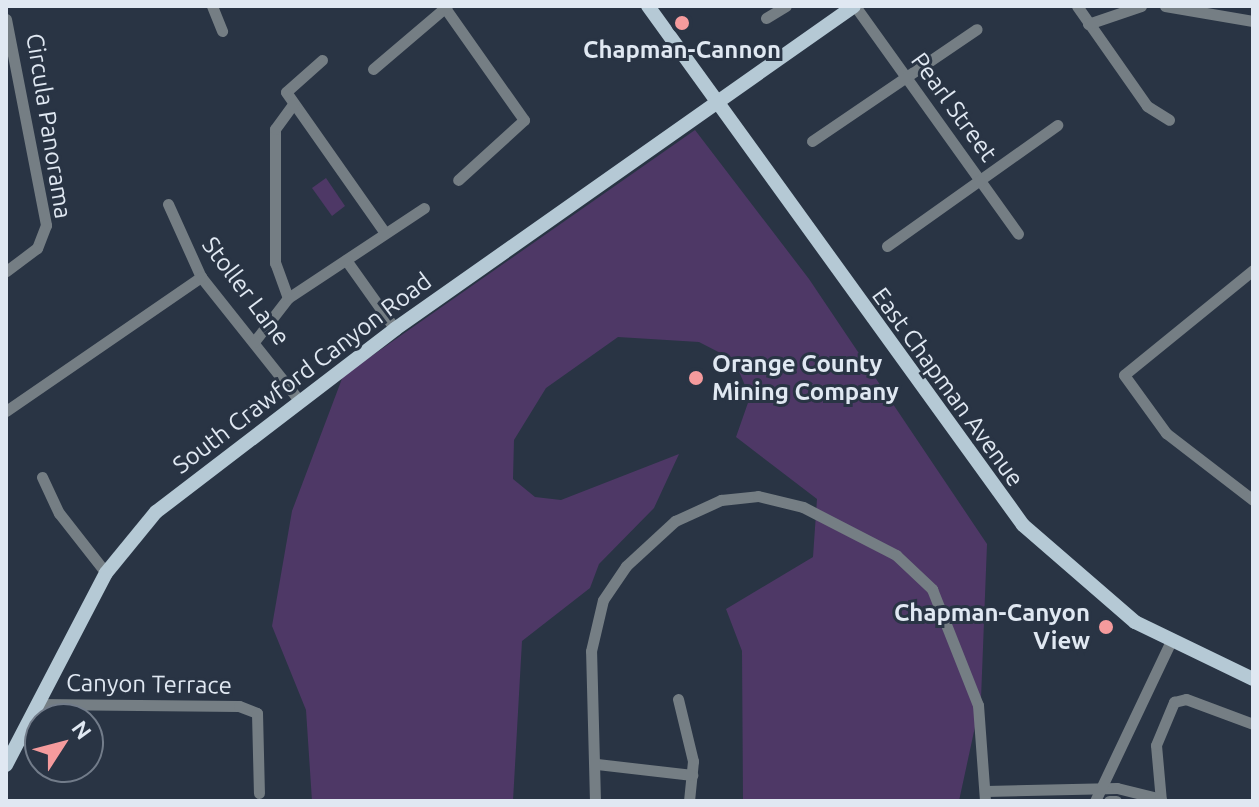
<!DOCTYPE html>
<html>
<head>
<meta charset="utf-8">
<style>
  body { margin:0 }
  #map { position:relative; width:1259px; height:807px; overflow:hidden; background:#293444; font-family:Ubuntu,sans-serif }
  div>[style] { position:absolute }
  .green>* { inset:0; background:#4e3866 }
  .minor>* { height:11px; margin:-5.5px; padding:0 5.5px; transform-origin:5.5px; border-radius:5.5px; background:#757e84 }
  .major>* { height:14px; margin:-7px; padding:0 7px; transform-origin:7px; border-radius:7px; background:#b5c9d5 }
  .dots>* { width:22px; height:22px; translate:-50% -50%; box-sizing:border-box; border:4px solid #293444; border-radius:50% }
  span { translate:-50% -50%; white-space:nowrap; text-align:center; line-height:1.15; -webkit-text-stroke:6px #293444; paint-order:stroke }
  .poi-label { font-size:24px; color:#e0e8f2; font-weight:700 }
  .left { translate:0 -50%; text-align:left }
  .right { translate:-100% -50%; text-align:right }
  .street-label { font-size:24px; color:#e0e8f2 }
  .frame { position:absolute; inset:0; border:8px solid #e0e8f2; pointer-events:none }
  .north { position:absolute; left:24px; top:703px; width:80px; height:80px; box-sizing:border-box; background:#293444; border:2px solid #727c8a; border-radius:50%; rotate:54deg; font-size:22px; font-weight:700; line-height:32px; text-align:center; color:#e0e8f2 }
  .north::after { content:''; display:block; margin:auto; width:28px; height:36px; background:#f59b9d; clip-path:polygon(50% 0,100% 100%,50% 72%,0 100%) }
</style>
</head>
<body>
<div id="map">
  <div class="green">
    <div style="clip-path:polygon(695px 130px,809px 279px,987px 544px,981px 699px,959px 801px,743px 801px,742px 651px,726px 609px,813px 557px,817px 499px,736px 437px,750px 397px,734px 360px,699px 342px,618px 337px,546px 388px,514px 440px,513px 479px,535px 497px,561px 500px,679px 454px,654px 508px,599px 564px,590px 588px,522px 641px,513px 801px,312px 801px,306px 710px,272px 626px,292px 511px,343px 376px)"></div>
    <div style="clip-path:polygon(326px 178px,345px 206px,332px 216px,312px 188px)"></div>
  </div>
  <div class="minor">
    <div style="left:212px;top:6px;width:27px;rotate:68deg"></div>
    <div style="left:855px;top:6px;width:280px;rotate:54.4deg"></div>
    <div style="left:1077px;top:6px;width:122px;rotate:55deg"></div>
    <div style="left:1147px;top:106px;width:26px;rotate:32deg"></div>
    <div style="left:1165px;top:6px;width:89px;rotate:9.7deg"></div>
    <div style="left:445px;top:8px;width:137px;rotate:54.8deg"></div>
    <div style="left:524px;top:120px;width:89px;rotate:137.7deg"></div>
    <div style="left:766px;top:18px;width:23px;rotate:-31deg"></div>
    <div style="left:6px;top:19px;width:210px;rotate:79deg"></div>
    <div style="left:46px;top:225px;width:25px;rotate:111deg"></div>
    <div style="left:37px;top:248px;width:39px;rotate:143deg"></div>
    <div style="left:1088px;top:24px;width:56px;rotate:-18.8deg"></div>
    <div style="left:322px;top:60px;width:48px;rotate:138.4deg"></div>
    <div style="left:286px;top:92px;width:172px;rotate:54.9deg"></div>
    <div style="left:373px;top:69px;width:97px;rotate:-40.4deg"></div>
    <div style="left:812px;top:141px;width:199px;rotate:-34.2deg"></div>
    <div style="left:168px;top:204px;width:80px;rotate:65.7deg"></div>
    <div style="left:201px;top:277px;width:157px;rotate:51.5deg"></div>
    <div style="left:887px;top:246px;width:209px;rotate:-35.4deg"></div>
    <div style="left:346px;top:260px;width:85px;rotate:54.6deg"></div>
    <div style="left:1253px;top:270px;width:166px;rotate:140.9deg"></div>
    <div style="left:1124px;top:375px;width:72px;rotate:54.1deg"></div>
    <div style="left:1166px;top:433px;width:110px;rotate:37.6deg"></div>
    <div style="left:288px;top:298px;width:37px;rotate:-110deg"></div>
    <div style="left:275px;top:263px;width:134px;rotate:-90deg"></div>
    <div style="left:275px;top:129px;width:31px;rotate:-54deg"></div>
    <div style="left:254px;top:342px;width:56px;rotate:-52.3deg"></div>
    <div style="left:288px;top:298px;width:163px;rotate:-33.5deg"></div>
    <div style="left:6px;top:411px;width:237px;rotate:-34.5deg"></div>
    <div style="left:42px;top:477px;width:40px;rotate:65deg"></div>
    <div style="left:59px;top:513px;width:76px;rotate:51.9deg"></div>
    <div style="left:678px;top:699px;width:64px;rotate:76.4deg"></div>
    <div style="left:693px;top:761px;width:40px;rotate:95.7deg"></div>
    <div style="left:39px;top:704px;width:200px;rotate:0.6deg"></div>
    <div style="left:239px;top:706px;width:19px;rotate:21deg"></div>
    <div style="left:257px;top:713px;width:80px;rotate:88.6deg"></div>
    <div style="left:597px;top:764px;width:96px;rotate:6.6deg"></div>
    <div style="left:986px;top:791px;width:131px;rotate:-1.3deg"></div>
    <div style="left:1117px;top:788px;width:45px;rotate:14deg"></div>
    <div style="left:595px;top:801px;width:150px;rotate:-91.5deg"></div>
    <div style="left:591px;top:651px;width:52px;rotate:-76.8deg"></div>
    <div style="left:603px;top:600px;width:41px;rotate:-55.9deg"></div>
    <div style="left:626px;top:566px;width:67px;rotate:-42.6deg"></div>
    <div style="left:675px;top:521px;width:51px;rotate:-24.5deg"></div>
    <div style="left:721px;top:500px;width:37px;rotate:-6deg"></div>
    <div style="left:758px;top:496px;width:46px;rotate:13.7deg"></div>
    <div style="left:803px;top:507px;width:105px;rotate:27.3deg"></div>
    <div style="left:896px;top:555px;width:50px;rotate:43.4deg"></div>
    <div style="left:932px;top:589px;width:125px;rotate:68.4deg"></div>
    <div style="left:978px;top:705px;width:96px;rotate:85.8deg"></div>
    <div style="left:1095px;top:801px;width:175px;rotate:-64.6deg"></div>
    <div style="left:1109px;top:801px;width:7px"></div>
    <div style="left:1161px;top:801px;width:56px;rotate:-95.1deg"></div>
    <div style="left:1156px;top:745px;width:47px;rotate:-67.3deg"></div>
    <div style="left:1174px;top:702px;width:12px;rotate:-14deg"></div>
    <div style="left:1186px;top:699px;width:72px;rotate:20.5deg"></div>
  </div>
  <div class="major">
    <div style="left:648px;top:6px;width:640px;rotate:54.15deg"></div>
    <div style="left:1023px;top:525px;width:148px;rotate:40.9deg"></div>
    <div style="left:1135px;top:622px;width:131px;rotate:25.8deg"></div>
    <div style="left:6px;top:765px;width:216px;rotate:-62.5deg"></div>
    <div style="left:106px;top:573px;width:79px;rotate:-50.7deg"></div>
    <div style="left:156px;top:512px;width:301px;rotate:-37.4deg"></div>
    <div style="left:395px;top:329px;width:561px;rotate:-35.13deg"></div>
  </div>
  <div class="dots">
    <div style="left:682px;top:23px;background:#f59b9d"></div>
    <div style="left:696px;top:378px;background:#f59b9d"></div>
    <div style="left:1106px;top:627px;background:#f59b9d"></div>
  </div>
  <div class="poi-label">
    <span style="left:682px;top:50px">Chapman-Cannon</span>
    <span class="left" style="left:712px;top:378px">Orange County<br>Mining Company</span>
    <span class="right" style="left:1090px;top:627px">Chapman-Canyon<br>View</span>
  </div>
  <div class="street-label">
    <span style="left:954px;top:107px;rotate:54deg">Pearl Street</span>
    <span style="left:49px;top:126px;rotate:81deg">Circula Panorama</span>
    <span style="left:246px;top:291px;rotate:53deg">Stoller Lane</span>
    <span style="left:302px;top:373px;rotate:-37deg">South Crawford Canyon Road</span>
    <span style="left:948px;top:387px;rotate:54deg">East Chapman Avenue</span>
    <span style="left:149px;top:684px;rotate:1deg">Canyon Terrace</span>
  </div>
  <div class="frame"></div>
  <div class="north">N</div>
</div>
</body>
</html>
